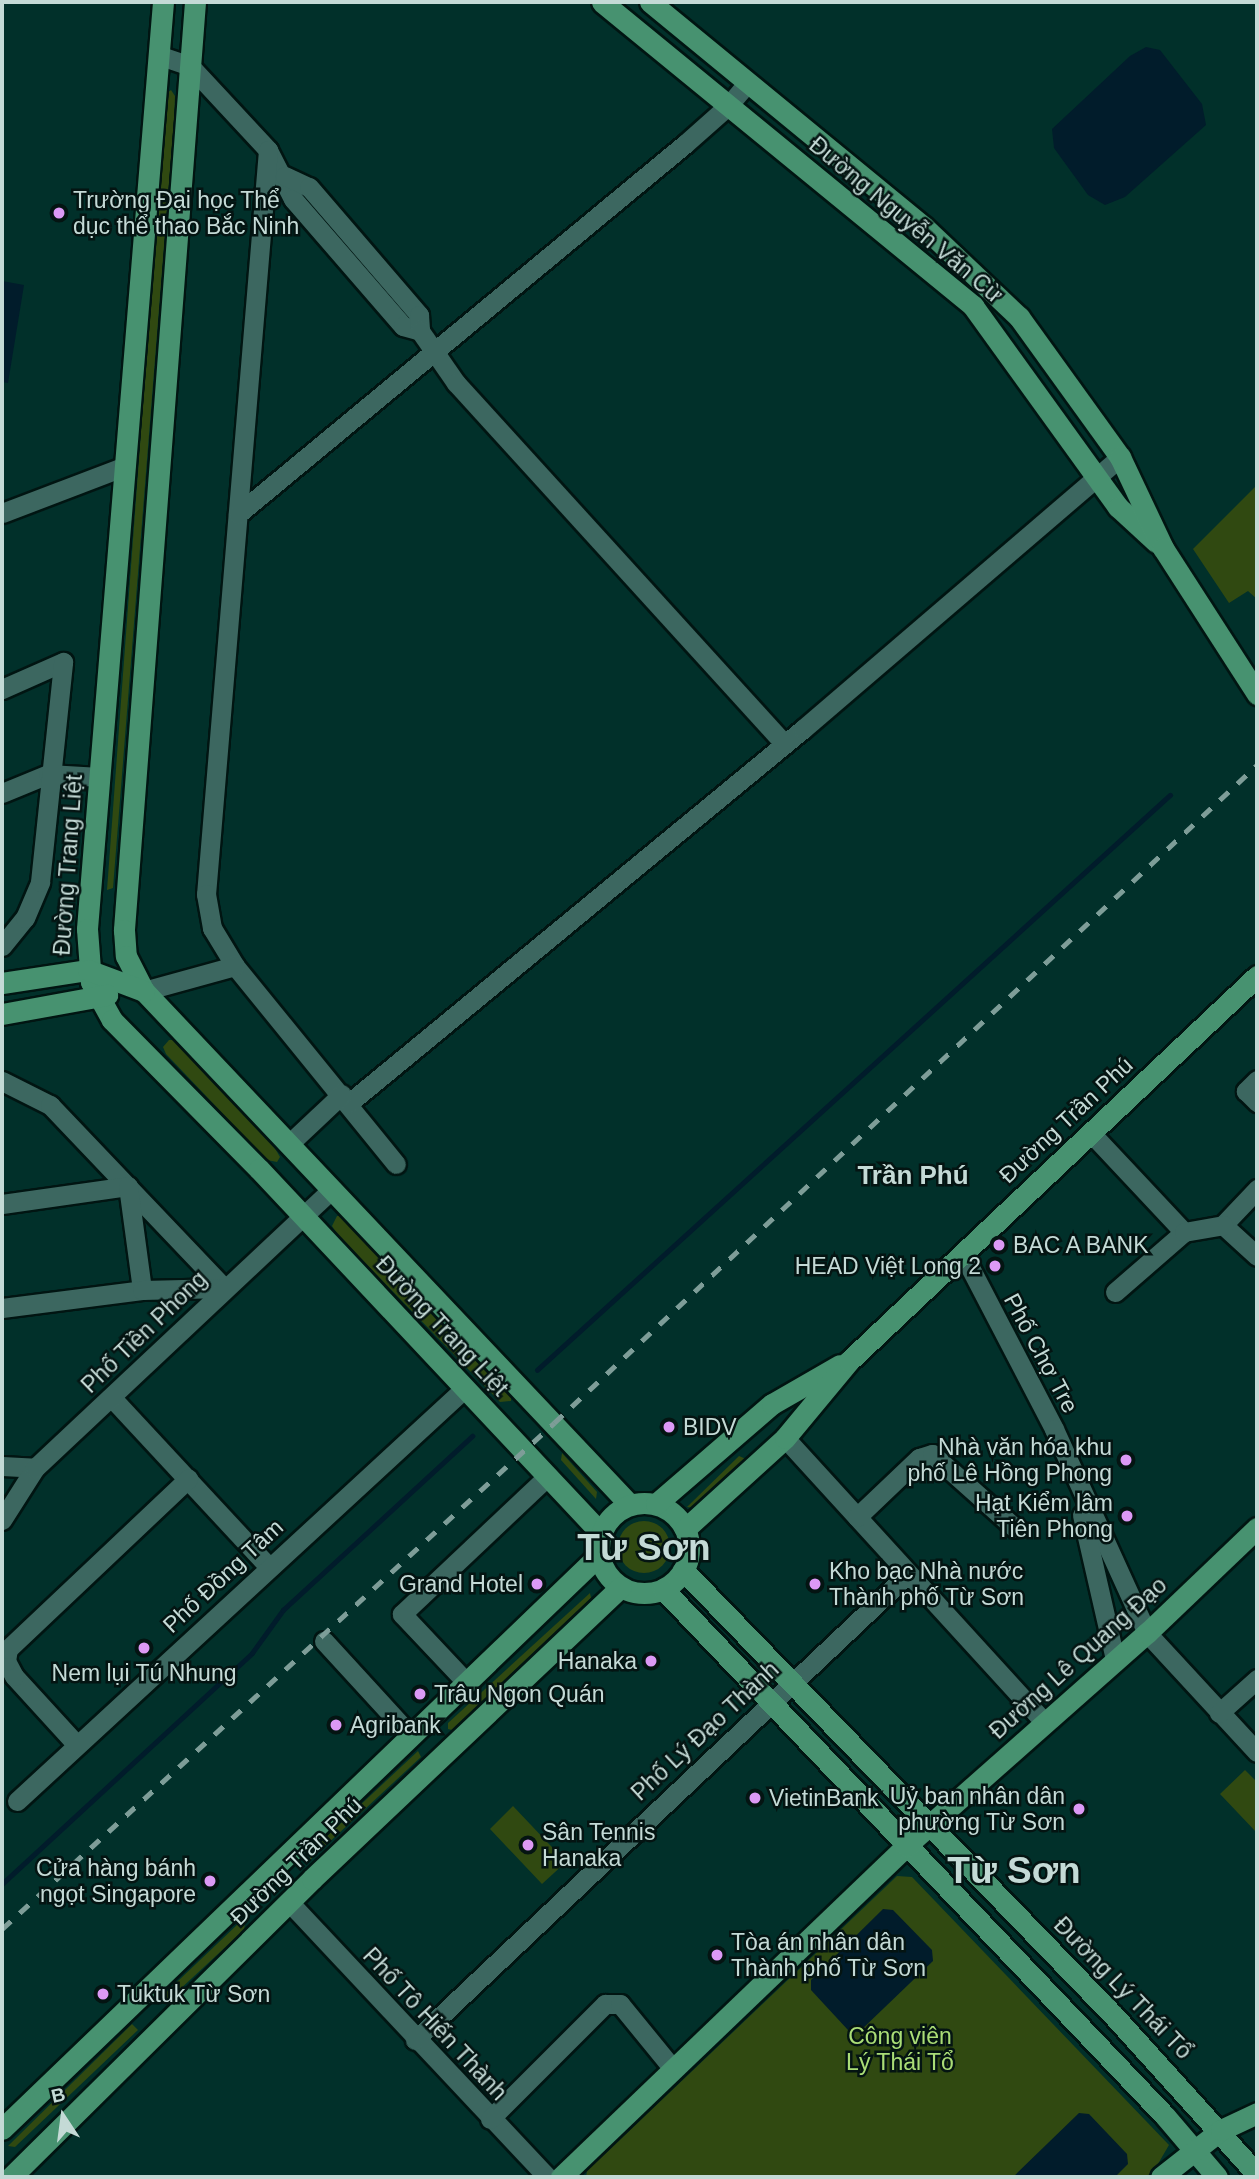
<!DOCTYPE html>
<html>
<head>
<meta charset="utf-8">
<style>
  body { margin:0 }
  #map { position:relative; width:1259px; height:2179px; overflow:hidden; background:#01302a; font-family:Helvetica,sans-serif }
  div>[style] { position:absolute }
  .green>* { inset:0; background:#304911 }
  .round { border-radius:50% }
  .water>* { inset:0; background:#011c2b }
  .stream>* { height:4.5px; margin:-2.25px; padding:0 2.25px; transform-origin:2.25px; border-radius:2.25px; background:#011c2b }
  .roads { filter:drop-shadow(2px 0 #011512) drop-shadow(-2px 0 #011512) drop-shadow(0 2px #011512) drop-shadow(0 -2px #011512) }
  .minor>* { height:19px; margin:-9.5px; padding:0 9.5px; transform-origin:9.5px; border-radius:9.5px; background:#3c6760 }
  .major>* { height:21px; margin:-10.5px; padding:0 10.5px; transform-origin:10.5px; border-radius:10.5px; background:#479270 }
  .major>.ring { margin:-10.5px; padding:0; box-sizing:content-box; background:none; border:21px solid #479270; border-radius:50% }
  .rail>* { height:4.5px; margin-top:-2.25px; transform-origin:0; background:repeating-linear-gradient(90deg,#7e9d98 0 12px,transparent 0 24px) }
  .dots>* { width:19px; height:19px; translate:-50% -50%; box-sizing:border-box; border:4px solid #041412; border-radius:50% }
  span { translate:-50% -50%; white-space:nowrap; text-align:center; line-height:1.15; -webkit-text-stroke:5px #041412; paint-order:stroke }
  .poi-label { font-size:23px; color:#c4dad6 }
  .left { translate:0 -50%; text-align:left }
  .right { translate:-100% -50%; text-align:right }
  .street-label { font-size:23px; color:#c4dad6 }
  .park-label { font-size:23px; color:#aadd76 }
  .quarter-label { font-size:26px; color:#c4dad6; font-weight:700 }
  .town-label { font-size:37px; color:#c4dad6; font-weight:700 }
  .frame { position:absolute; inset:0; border:4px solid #c4dad6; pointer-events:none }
  .north { position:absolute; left:28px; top:2081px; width:70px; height:70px; -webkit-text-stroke:5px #041412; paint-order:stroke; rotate:347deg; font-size:19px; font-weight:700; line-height:28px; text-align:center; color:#c4dad6 }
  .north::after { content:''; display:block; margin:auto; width:24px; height:32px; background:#c4dad6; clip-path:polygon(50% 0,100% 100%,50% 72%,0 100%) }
</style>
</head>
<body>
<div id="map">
  <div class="green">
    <div style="clip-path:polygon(171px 90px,175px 96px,174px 120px,113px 888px,107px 890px,166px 94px)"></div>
    <div style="clip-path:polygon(1257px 485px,1257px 599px,1248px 591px,1229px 603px,1193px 549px)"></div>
    <div style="clip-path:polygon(169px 1040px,175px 1040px,273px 1145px,280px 1157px,277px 1162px,267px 1160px,166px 1054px,163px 1047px)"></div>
    <div style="clip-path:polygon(337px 1216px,346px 1216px,511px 1394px,511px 1401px,500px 1402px,337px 1234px,332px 1226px)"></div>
    <div style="clip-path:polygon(562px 1453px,597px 1492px,596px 1499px,561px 1460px)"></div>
    <div style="clip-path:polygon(739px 1456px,746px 1459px,693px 1508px,687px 1507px)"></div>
    <div class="round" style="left:618px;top:1521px;width:52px;height:52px"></div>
    <div style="clip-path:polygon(590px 1593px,591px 1598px,452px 1730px,448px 1729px,448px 1723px)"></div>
    <div style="clip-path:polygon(418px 1751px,421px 1757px,310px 1860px,310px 1852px)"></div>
    <div style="clip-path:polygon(1245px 1770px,1257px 1782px,1257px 1833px,1220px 1794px)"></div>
    <div style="clip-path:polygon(513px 1806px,566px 1862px,542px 1884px,490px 1829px)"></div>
    <div style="clip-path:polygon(897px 1876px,912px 1877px,1169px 2145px,1155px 2169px,1146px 2177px,586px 2177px,587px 2171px)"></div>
    <div style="clip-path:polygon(238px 1924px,245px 1924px,244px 1930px,164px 2004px,159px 1999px)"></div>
    <div style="clip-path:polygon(132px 2024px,138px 2030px,15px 2147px,8px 2146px)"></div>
  </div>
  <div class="water">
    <div style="clip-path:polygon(1146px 47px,1160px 50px,1202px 104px,1206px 125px,1125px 197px,1105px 205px,1088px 195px,1054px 148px,1052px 129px,1130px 56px)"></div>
    <div style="clip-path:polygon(2px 281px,24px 285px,8px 383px,2px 382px)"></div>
    <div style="clip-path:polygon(883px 1909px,893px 1910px,932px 1950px,933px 1961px,859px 2032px,848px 2030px,811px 1990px,811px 1980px)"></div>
    <div style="clip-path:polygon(1079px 2113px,1089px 2114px,1127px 2154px,1128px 2164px,1115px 2177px,1013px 2177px)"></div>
  </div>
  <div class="stream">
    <div style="left:537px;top:1370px;width:855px;rotate:-42.25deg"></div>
    <div style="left:2px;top:1884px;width:340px;rotate:-42.7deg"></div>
    <div style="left:252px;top:1653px;width:53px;rotate:-54.2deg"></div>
    <div style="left:283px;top:1610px;width:257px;rotate:-42.6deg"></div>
  </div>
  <div class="roads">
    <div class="minor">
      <div style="left:158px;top:55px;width:34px;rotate:19deg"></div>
      <div style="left:190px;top:66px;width:115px;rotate:47.1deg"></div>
      <div style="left:268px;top:150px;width:55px;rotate:63deg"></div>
      <div style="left:293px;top:199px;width:168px;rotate:49.1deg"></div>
      <div style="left:403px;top:326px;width:18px;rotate:16deg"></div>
      <div style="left:268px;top:150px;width:747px;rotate:94.76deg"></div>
      <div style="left:206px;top:894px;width:35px;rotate:80deg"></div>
      <div style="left:212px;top:928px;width:44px;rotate:58.8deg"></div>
      <div style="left:235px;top:966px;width:255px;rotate:50.9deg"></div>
      <div style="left:285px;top:176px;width:26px;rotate:25deg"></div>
      <div style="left:309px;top:187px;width:169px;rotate:49.3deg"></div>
      <div style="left:419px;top:315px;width:16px;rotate:86deg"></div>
      <div style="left:420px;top:331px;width:63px;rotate:55.3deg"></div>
      <div style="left:456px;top:383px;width:488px;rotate:47.7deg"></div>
      <div style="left:2px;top:513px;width:132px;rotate:-20.9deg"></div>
      <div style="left:238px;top:514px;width:580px;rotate:-39.62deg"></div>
      <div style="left:685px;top:144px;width:57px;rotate:-41.5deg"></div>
      <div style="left:728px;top:106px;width:30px;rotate:-50deg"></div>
      <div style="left:2px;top:689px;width:67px;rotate:-23.9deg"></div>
      <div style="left:2px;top:793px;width:50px;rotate:-22.4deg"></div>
      <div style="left:48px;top:774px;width:52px;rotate:3.3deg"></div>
      <div style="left:2px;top:946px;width:36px;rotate:-51deg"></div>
      <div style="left:25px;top:918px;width:39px;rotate:-67deg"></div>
      <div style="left:40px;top:882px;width:221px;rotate:-84deg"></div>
      <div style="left:144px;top:991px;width:94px;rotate:-15.4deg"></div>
      <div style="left:1257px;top:1080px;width:16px;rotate:135deg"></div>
      <div style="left:1246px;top:1091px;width:16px;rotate:45deg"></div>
      <div style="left:2px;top:1081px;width:54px;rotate:26.6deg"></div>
      <div style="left:50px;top:1105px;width:253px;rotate:46.4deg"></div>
      <div style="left:349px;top:1103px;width:588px;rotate:-39.48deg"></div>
      <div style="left:803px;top:729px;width:418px;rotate:-40.6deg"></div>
      <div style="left:1091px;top:1133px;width:136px;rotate:46.8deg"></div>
      <div style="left:290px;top:1143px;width:71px;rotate:-43.3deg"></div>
      <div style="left:2px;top:1204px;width:127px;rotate:-8.1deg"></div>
      <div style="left:128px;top:1186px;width:105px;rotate:82.3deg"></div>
      <div style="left:1223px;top:1225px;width:50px;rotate:-46.6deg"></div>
      <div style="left:1223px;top:1225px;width:46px;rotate:42.4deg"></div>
      <div style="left:963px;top:1254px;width:197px;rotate:62.5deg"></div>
      <div style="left:1054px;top:1429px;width:224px;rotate:65.5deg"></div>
      <div style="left:1147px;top:1633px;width:162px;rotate:47.3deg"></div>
      <div style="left:1115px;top:1292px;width:91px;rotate:-41deg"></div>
      <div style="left:1184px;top:1232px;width:40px;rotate:-10deg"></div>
      <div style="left:2px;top:1308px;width:141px;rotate:-7.3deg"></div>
      <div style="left:142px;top:1290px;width:82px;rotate:-1.4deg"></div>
      <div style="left:112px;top:1398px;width:231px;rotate:47.1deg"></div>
      <div style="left:785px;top:1438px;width:386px;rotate:47.6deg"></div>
      <div style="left:2px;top:1466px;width:33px;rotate:3deg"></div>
      <div style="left:1082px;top:1515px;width:148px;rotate:77.1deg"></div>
      <div style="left:857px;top:1517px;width:86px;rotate:-43.6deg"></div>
      <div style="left:919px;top:1458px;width:14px;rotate:-17deg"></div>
      <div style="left:932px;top:1454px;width:111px;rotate:41.7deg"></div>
      <div style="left:2px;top:1520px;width:62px;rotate:-57.6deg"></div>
      <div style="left:35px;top:1468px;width:407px;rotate:-43.2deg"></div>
      <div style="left:324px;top:1641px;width:129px;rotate:47.5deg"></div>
      <div style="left:467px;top:1683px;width:95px;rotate:-133.3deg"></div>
      <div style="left:402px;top:1614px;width:201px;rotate:-43.4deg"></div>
      <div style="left:1219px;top:1713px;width:51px;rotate:-41.8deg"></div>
      <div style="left:77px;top:1745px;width:93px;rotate:-132.4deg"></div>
      <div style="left:14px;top:1676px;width:17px;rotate:-118deg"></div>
      <div style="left:6px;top:1661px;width:12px;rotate:-81deg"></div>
      <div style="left:8px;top:1649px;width:248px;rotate:-43.4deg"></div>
      <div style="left:17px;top:1801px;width:609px;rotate:-42.67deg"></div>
      <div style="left:289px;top:1902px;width:377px;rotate:46.8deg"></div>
      <div style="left:415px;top:2040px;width:678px;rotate:-43.39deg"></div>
      <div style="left:490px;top:2119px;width:163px;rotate:-45deg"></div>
      <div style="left:605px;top:2004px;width:15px"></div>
      <div style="left:620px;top:2004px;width:84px;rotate:50.8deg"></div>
    </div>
    <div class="major">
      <div style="left:163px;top:2px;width:930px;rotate:94.69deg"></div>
      <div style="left:87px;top:929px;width:53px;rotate:85.7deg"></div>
      <div style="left:91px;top:982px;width:43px;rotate:61.1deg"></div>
      <div style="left:112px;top:1020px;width:209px;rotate:45.4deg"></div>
      <div style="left:259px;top:1169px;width:499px;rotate:46.8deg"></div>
      <div style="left:195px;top:2px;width:931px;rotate:94.38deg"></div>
      <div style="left:124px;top:930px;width:26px;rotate:86deg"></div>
      <div style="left:126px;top:956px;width:39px;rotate:63deg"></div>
      <div style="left:144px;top:991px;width:707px;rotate:46.6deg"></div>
      <div style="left:602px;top:2px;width:480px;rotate:39.3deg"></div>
      <div style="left:973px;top:306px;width:248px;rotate:54.2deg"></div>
      <div style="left:1118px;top:507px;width:52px;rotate:42.6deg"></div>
      <div style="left:650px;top:2px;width:355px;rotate:39.4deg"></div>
      <div style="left:924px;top:227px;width:131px;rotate:43.5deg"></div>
      <div style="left:1019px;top:317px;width:173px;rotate:54.2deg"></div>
      <div style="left:1120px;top:457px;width:101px;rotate:64.7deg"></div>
      <div style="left:1163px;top:548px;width:174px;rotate:57.2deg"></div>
      <div style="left:2px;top:983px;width:87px;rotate:-8.6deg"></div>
      <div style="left:88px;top:970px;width:60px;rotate:20.6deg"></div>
      <div style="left:2px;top:1014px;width:107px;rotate:-10.3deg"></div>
      <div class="ring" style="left:599px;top:1503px;width:69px;height:69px"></div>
      <div style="left:656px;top:1504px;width:153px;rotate:-40.8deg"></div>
      <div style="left:772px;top:1404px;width:78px;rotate:-29.8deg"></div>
      <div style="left:685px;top:1529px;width:135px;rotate:-42.3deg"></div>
      <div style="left:785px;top:1438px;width:100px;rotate:-50.3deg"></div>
      <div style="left:849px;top:1361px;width:561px;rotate:-43.34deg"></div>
      <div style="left:683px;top:1570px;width:620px;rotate:45.98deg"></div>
      <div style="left:1114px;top:2016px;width:213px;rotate:47.9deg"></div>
      <div style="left:663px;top:1589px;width:728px;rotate:46.39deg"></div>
      <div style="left:1165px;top:2116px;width:80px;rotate:49.6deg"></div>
      <div style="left:2px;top:2129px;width:828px;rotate:-43.87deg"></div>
      <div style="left:11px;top:2177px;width:424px;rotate:-44.7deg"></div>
      <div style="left:312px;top:1879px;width:425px;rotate:-43.4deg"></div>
      <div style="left:561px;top:2177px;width:478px;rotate:-43.8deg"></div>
      <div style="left:906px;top:1846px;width:322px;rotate:-41.5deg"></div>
      <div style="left:1147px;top:1633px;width:152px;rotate:-43.7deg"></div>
      <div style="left:1161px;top:2177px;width:76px;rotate:-38.1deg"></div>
      <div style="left:1221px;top:2130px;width:40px;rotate:-25deg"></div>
    </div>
  </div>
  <div class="rail">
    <div style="left:2px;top:1929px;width:749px;rotate:-42.51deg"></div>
    <div style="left:554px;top:1423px;width:963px;rotate:-43.11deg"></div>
  </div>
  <div class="dots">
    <div style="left:59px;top:213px;background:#dc99f5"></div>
    <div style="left:999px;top:1245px;background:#dc99f5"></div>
    <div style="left:995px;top:1266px;background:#dc99f5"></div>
    <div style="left:669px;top:1427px;background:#dc99f5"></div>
    <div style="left:1126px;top:1460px;background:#dc99f5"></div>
    <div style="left:1127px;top:1516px;background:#dc99f5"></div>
    <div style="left:537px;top:1584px;background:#dc99f5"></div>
    <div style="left:815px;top:1584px;background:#dc99f5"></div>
    <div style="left:144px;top:1648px;background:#dc99f5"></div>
    <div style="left:651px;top:1661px;background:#dc99f5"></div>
    <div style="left:420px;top:1694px;background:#dc99f5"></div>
    <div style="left:336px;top:1725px;background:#dc99f5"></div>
    <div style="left:755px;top:1798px;background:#dc99f5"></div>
    <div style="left:1079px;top:1809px;background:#dc99f5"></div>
    <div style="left:528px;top:1845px;background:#dc99f5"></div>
    <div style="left:210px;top:1881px;background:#dc99f5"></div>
    <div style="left:717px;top:1955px;background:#dc99f5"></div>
    <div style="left:103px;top:1994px;background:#dc99f5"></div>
  </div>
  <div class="poi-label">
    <span class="left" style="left:73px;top:213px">Trường Đại học Thể<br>dục thể thao Bắc Ninh</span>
    <span class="left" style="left:1013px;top:1245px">BAC A BANK</span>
    <span class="right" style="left:981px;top:1266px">HEAD Việt Long 2</span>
    <span class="left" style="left:683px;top:1427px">BIDV</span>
    <span class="right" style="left:1112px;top:1460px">Nhà văn hóa khu<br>phố Lê Hồng Phong</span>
    <span class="right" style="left:1113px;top:1516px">Hạt Kiểm lâm<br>Tiên Phong</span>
    <span class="left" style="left:829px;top:1584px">Kho bạc Nhà nước<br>Thành phố Từ Sơn</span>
    <span class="right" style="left:523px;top:1584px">Grand Hotel</span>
    <span class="right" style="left:637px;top:1661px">Hanaka</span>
    <span style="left:144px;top:1673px">Nem lụi Tú Nhung</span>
    <span class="left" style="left:434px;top:1694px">Trâu Ngon Quán</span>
    <span class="left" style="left:350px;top:1725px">Agribank</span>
    <span class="right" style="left:1065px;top:1809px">Uỷ ban nhân dân<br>phường Từ Sơn</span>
    <span class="left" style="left:769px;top:1798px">VietinBank</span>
    <span class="left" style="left:542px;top:1845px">Sân Tennis<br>Hanaka</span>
    <span class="right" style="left:196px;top:1881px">Cửa hàng bánh<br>ngọt Singapore</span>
    <span class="left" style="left:731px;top:1955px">Tòa án nhân dân<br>Thành phố Từ Sơn</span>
    <span class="left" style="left:117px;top:1994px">Tuktuk Từ Sơn</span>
  </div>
  <div class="street-label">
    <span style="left:906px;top:220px;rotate:40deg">Đường Nguyễn Văn Cừ</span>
    <span style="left:68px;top:865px;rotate:-86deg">Đường Trang Liệt</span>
    <span style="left:1066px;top:1120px;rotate:-43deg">Đường Trần Phú</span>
    <span style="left:442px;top:1326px;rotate:47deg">Đường Trang Liệt</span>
    <span style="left:144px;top:1332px;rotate:-44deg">Phố Tiền Phong</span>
    <span style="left:1041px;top:1353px;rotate:62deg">Phố Chợ Tre</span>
    <span style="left:223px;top:1576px;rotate:-43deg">Phố Đồng Tâm</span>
    <span style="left:1078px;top:1658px;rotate:-42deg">Đường Lê Quang Đạo</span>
    <span style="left:705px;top:1731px;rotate:-43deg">Phố Lý Đạo Thành</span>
    <span style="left:296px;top:1861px;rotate:-44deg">Đường Trần Phú</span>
    <span style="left:1123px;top:1988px;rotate:46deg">Đường Lý Thái Tổ</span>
    <span style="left:435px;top:2024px;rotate:47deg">Phố Tô Hiến Thành</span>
  </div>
  <div class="park-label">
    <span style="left:900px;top:2049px">Công viên<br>Lý Thái Tổ</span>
  </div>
  <div class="quarter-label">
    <span style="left:913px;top:1176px">Trần Phú</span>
  </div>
  <div class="town-label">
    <span style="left:644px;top:1548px">Từ Sơn</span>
    <span style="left:1014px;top:1871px">Từ Sơn</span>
  </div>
  <div class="frame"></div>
  <div class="north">B</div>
</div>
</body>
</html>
